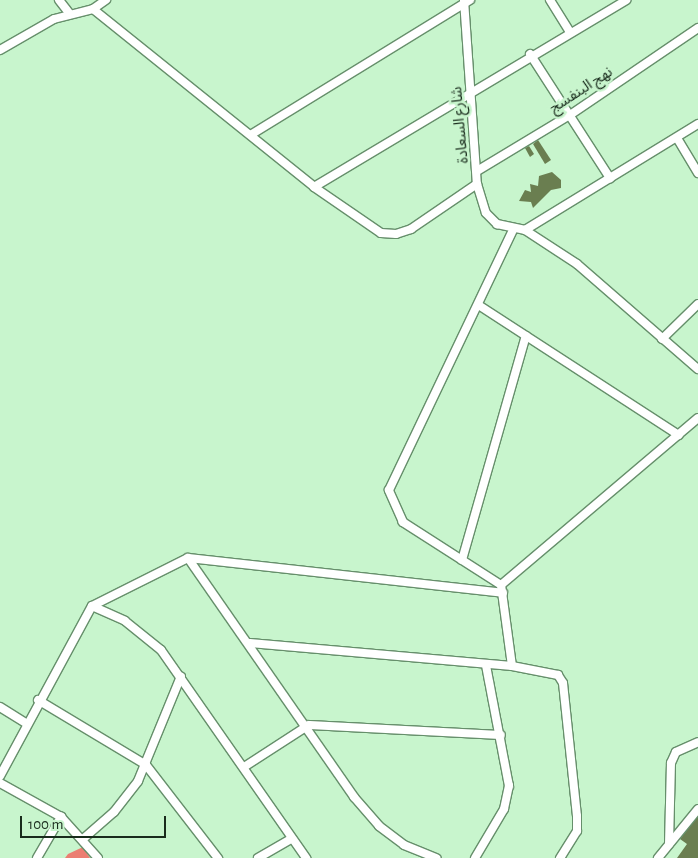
<!DOCTYPE html>
<html>
<head>
<meta charset="utf-8">
<style>
  body { margin:0 }
  #map { position:relative; width:698px; height:858px; overflow:hidden; background:#c8f5cd; font-family:"Alegreya Sans","Noto Sans Arabic",sans-serif }
  div>[style] { position:absolute }
  .forest>* { inset:0; background:#eb7e72 }
  .building>* { inset:0; background:#6a7e50 }
  .roads { filter:drop-shadow(1px 0 #668f6b) drop-shadow(-1px 0 #668f6b) drop-shadow(0 1px #668f6b) drop-shadow(0 -1px #668f6b) }
  .minor>* { height:8px; margin:-4px; padding:0 4px; transform-origin:4px; border-radius:4px; background:#fff }
  span { translate:-50% -50%; white-space:nowrap; text-align:center; line-height:1.15; -webkit-text-stroke:5px #c8f5cd; paint-order:stroke }
  .street-label { font-size:15px; color:#192b1c }
  .scale { position:absolute; left:20px; top:816px; width:146px; height:22px; box-sizing:border-box; border:2px solid #192b1c; border-top:0; padding-left:6px; font-size:15px; line-height:18px; white-space:nowrap; color:#192b1c; -webkit-text-stroke:4px #c8f5cd; paint-order:stroke }
</style>
</head>
<body>
<div id="map">
  <div class="forest">
    <div style="clip-path:polygon(83px 847px,90px 858px,65px 858px,68px 854px)"></div>
  </div>
  <div class="building">
    <div style="clip-path:polygon(538px 140px,551px 160px,545px 164px,533px 144px)"></div>
    <div style="clip-path:polygon(529px 146px,534px 154px,530px 157px,525px 148px)"></div>
    <div style="clip-path:polygon(552px 172px,561px 180px,561px 188px,551px 190px,533px 208px,531px 202px,519px 201px,525px 190px,531px 192px,530px 184px,538px 186px,539px 176px)"></div>
    <div style="clip-path:polygon(698px 816px,698px 858px,677px 858px,687px 844px,680px 839px)"></div>
  </div>
  <div class="roads">
    <div class="minor">
      <div style="left:59px;top:0;width:18px;rotate:52deg"></div>
      <div style="left:464px;top:0;width:184px;rotate:86deg"></div>
      <div style="left:477px;top:184px;width:30px;rotate:73deg"></div>
      <div style="left:486px;top:213px;width:16px;rotate:45deg"></div>
      <div style="left:497px;top:224px;width:29px;rotate:12deg"></div>
      <div style="left:525px;top:230px;width:203px;rotate:-31.5deg"></div>
      <div style="left:550px;top:0;width:36px;rotate:58deg"></div>
      <div style="left:93px;top:9px;width:284px;rotate:38.8deg"></div>
      <div style="left:314px;top:187px;width:81px;rotate:34.5deg"></div>
      <div style="left:381px;top:233px;width:15px;rotate:4deg"></div>
      <div style="left:396px;top:234px;width:16px;rotate:-18deg"></div>
      <div style="left:411px;top:229px;width:80px;rotate:-34.3deg"></div>
      <div style="left:0;top:50px;width:62px;rotate:-29.9deg"></div>
      <div style="left:54px;top:19px;width:40px;rotate:-14.4deg"></div>
      <div style="left:93px;top:9px;width:16px;rotate:-35deg"></div>
      <div style="left:530px;top:54px;width:148px;rotate:57.2deg"></div>
      <div style="left:252px;top:134px;width:256px;rotate:-31.6deg"></div>
      <div style="left:677px;top:138px;width:41px;rotate:59deg"></div>
      <div style="left:477px;top:171px;width:109px;rotate:-31.1deg"></div>
      <div style="left:570px;top:115px;width:155px;rotate:-34.2deg"></div>
      <div style="left:314px;top:187px;width:364px;rotate:-30.9deg"></div>
      <div style="left:525px;top:230px;width:62px;rotate:33.2deg"></div>
      <div style="left:577px;top:264px;width:160px;rotate:41deg"></div>
      <div style="left:480px;top:306px;width:237px;rotate:33deg"></div>
      <div style="left:662px;top:339px;width:50px;rotate:-44.2deg"></div>
      <div style="left:188px;top:558px;width:291px;rotate:55.2deg"></div>
      <div style="left:354px;top:797px;width:38px;rotate:49deg"></div>
      <div style="left:379px;top:826px;width:31px;rotate:37deg"></div>
      <div style="left:404px;top:845px;width:35px;rotate:22deg"></div>
      <div style="left:462px;top:560px;width:233px;rotate:-74.1deg"></div>
      <div style="left:501px;top:585px;width:258px;rotate:-40.3deg"></div>
      <div style="left:92px;top:606px;width:36px;rotate:24deg"></div>
      <div style="left:125px;top:621px;width:46px;rotate:38.9deg"></div>
      <div style="left:161px;top:650px;width:254px;rotate:55.1deg"></div>
      <div style="left:250px;top:643px;width:263px;rotate:5deg"></div>
      <div style="left:512px;top:666px;width:47px;rotate:11.1deg"></div>
      <div style="left:558px;top:675px;width:9px;rotate:58deg"></div>
      <div style="left:563px;top:683px;width:134px;rotate:84deg"></div>
      <div style="left:577px;top:816px;width:15px;rotate:90deg"></div>
      <div style="left:577px;top:831px;width:32px;rotate:122deg"></div>
      <div style="left:512px;top:666px;width:82px;rotate:-97.7deg"></div>
      <div style="left:501px;top:585px;width:117px;rotate:-147.3deg"></div>
      <div style="left:403px;top:522px;width:35px;rotate:-114deg"></div>
      <div style="left:389px;top:490px;width:288px;rotate:-64.5deg"></div>
      <div style="left:38px;top:700px;width:126px;rotate:31deg"></div>
      <div style="left:146px;top:765px;width:118px;rotate:52.3deg"></div>
      <div style="left:0;top:707px;width:31px;rotate:32deg"></div>
      <div style="left:244px;top:767px;width:77px;rotate:-32.9deg"></div>
      <div style="left:309px;top:725px;width:192px;rotate:3deg"></div>
      <div style="left:0;top:776px;width:193px;rotate:-61.6deg"></div>
      <div style="left:92px;top:606px;width:107px;rotate:-26.6deg"></div>
      <div style="left:188px;top:558px;width:317px;rotate:6.3deg"></div>
      <div style="left:0;top:783px;width:70px;rotate:29.1deg"></div>
      <div style="left:61px;top:817px;width:55px;rotate:47.9deg"></div>
      <div style="left:83px;top:839px;width:41px;rotate:-41.1deg"></div>
      <div style="left:114px;top:812px;width:39px;rotate:-52deg"></div>
      <div style="left:138px;top:781px;width:113px;rotate:-67.7deg"></div>
      <div style="left:669px;top:844px;width:81px;rotate:-88.6deg"></div>
      <div style="left:671px;top:763px;width:12px;rotate:-66deg"></div>
      <div style="left:676px;top:752px;width:24px;rotate:-24deg"></div>
      <div style="left:37px;top:858px;width:48px;rotate:-59.7deg"></div>
      <div style="left:258px;top:858px;width:38px;rotate:-30deg"></div>
      <div style="left:475px;top:858px;width:57px;rotate:-59.4deg"></div>
      <div style="left:504px;top:809px;width:24px;rotate:-78deg"></div>
      <div style="left:509px;top:786px;width:123px;rotate:-100.8deg"></div>
      <div style="left:658px;top:858px;width:63px;rotate:-50.8deg"></div>
    </div>
  </div>
  <div class="street-label">
    <span style="left:581px;top:90px;rotate:-33deg">نهج البنفسج</span>
    <span style="left:460px;top:125px;rotate:-95deg">شارع السعادة</span>
  </div>
  <div class="scale">100 m</div>
</div>
</body>
</html>
